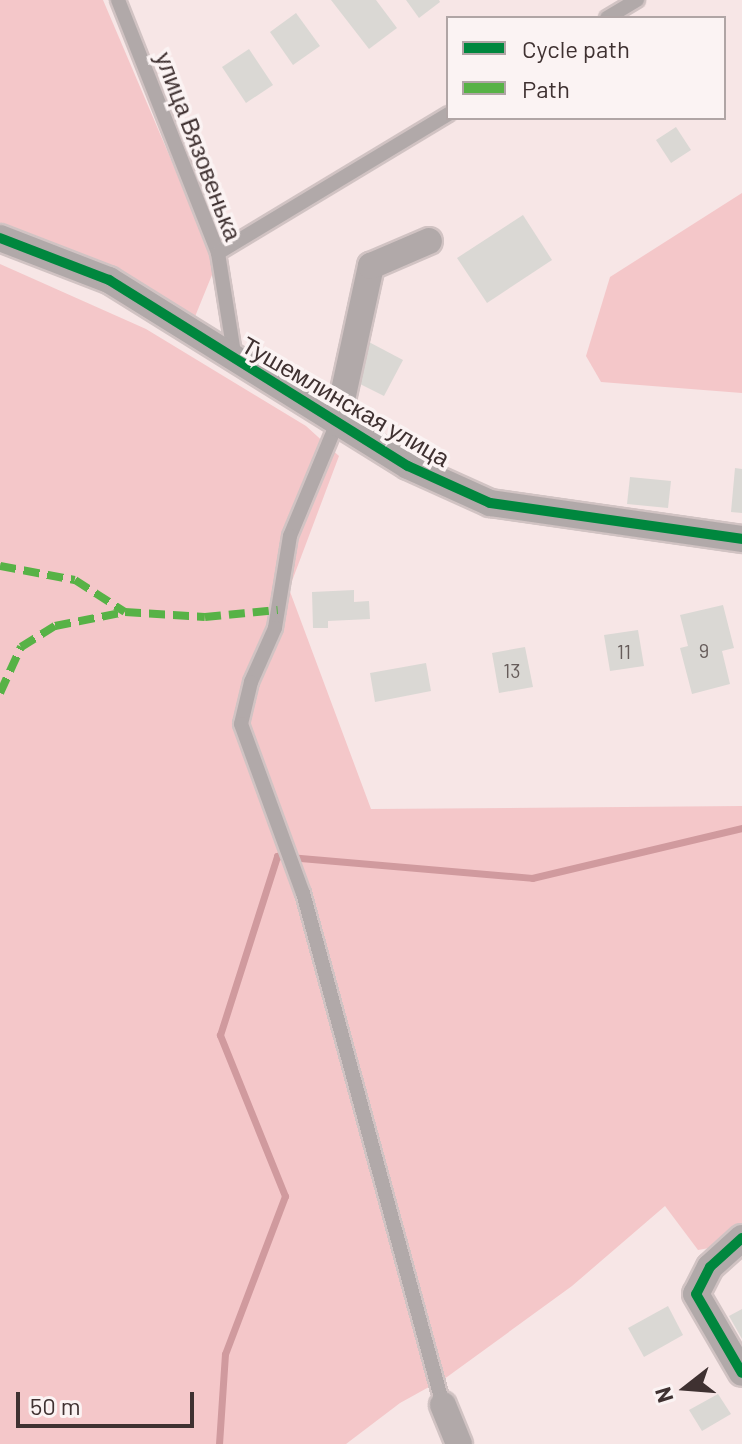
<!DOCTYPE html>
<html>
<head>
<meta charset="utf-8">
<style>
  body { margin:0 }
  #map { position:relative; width:742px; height:1444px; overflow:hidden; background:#f7e6e6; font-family:Barlow,sans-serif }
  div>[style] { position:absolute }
  .green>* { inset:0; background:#f4c7c9 }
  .stream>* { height:7px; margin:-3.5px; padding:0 3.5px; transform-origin:3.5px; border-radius:3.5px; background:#d09a9e }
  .building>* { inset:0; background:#dad8d4 }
  .roads { filter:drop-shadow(2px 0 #d1c3c3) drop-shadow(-2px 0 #d1c3c3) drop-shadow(0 2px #d1c3c3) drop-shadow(0 -2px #d1c3c3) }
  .lane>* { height:14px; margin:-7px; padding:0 7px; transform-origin:7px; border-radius:7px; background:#b1a9a9 }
  .street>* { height:26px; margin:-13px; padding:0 13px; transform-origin:13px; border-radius:13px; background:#b1a9a9 }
  .quiet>* { height:8px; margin-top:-4px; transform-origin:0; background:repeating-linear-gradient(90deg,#57b246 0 16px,transparent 0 24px) }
  .cycleway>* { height:10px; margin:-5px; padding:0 5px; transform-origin:5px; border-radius:5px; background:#00873e }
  span { translate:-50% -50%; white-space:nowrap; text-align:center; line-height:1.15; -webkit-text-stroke:7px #fbf3f3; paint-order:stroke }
  .number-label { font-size:20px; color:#665c5a }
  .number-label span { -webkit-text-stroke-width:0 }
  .street-label { font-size:24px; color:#3f3131 }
  .legend { position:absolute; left:446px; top:16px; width:280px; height:104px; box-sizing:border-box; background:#fbf3f3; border:2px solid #b0a5a5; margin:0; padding:10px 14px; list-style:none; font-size:24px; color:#3f3131 }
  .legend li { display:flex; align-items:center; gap:16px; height:40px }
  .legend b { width:40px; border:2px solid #b0a5a5 }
  .north { position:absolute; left:646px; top:1348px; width:80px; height:80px; -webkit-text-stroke:6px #fbf3f3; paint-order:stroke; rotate:253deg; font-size:22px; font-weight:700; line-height:32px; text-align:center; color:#3f3131 }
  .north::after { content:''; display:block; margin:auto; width:28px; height:36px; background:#3f3131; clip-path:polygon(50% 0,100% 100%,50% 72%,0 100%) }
  .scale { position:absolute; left:16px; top:1392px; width:178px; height:36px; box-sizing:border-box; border:4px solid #3f3131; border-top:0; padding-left:10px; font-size:24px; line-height:28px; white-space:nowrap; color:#3f3131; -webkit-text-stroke:6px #fbf3f3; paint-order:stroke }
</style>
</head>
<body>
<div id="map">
  <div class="green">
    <div style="clip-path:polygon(0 0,103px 0,216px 265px,192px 324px,110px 268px,0 223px)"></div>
    <div style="clip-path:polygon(742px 193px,742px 393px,601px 382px,586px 356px,610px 277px)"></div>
    <div style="clip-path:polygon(0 264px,146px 329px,306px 426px,339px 456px,289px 589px,371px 809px,742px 806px,742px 1223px,715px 1247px,698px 1250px,665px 1206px,572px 1286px,447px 1377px,400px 1403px,346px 1444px,0 1444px)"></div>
  </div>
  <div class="stream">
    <div style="left:219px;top:1444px;width:90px;rotate:-86.2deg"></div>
    <div style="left:225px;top:1354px;width:169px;rotate:-69.2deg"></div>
    <div style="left:285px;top:1196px;width:174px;rotate:-112deg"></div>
    <div style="left:220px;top:1035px;width:188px;rotate:-72.3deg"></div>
    <div style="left:277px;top:856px;width:256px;rotate:4.9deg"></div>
    <div style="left:532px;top:878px;width:216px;rotate:-13.4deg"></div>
  </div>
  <div class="building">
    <div style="clip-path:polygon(331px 0,376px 0,397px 28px,369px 49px)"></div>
    <div style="clip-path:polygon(406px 0,439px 0,440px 2px,419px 18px)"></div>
    <div style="clip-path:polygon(296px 13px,320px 46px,293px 65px,270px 32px)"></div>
    <div style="clip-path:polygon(249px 49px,273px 85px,246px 103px,222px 67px)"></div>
    <div style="clip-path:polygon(676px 127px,691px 150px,671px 163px,656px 140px)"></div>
    <div style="clip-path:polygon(523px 215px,552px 260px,487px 303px,457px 258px)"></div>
    <div style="clip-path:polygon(367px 341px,403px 360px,384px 396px,348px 378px)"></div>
    <div style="clip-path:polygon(735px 468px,742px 469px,742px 513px,731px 512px)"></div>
    <div style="clip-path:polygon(630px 477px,671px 481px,668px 508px,627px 504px)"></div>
    <div style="clip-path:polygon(354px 590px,354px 602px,369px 601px,370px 619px,328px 621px,328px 628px,313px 628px,312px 592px)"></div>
    <div style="clip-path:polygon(723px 605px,734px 648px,722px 651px,730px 684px,692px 694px,680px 648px,688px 646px,680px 615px)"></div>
    <div style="clip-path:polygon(638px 630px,644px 666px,610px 671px,604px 635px)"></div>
    <div style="clip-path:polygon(525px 647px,533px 687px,499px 693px,492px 653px)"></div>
    <div style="clip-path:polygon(426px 663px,431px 691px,375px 702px,370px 673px)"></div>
    <div style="clip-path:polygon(668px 1306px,683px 1335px,644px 1357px,628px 1328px)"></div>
    <div style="clip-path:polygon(742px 1309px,742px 1339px,729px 1316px)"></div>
    <div style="clip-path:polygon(718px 1394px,731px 1414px,702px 1431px,689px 1410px)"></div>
  </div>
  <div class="roads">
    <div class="lane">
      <div style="left:118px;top:0;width:272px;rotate:68.4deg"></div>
      <div style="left:218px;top:253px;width:107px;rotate:80.9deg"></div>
      <div style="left:607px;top:18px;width:35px;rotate:-31deg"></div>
      <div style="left:218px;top:253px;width:269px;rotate:-31.1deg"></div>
      <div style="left:337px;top:423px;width:122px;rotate:112.6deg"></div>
      <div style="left:290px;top:536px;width:93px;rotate:99.3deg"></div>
      <div style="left:275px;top:628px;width:59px;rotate:114deg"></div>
      <div style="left:251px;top:682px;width:43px;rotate:103.4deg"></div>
      <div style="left:241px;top:724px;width:180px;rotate:69.9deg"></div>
      <div style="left:303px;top:893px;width:531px;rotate:74.71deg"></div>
    </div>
    <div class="street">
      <div style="left:0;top:238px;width:117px;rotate:21.1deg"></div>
      <div style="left:109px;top:280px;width:352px;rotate:31.9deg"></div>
      <div style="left:408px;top:466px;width:90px;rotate:24.3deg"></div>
      <div style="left:490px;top:503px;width:255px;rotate:8.1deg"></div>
      <div style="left:337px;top:423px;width:161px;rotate:-77.8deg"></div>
      <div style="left:371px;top:266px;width:63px;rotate:-23.3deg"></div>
      <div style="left:742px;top:1238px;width:43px;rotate:137.8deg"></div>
      <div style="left:710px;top:1267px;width:30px;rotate:117deg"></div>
      <div style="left:696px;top:1294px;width:91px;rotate:59.8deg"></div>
      <div style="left:443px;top:1405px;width:42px;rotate:67.7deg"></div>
    </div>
  </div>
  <div class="quiet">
    <div style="left:0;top:566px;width:76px;rotate:10.6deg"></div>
    <div style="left:75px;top:580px;width:59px;rotate:32.6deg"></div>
    <div style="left:0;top:693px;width:51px;rotate:-65.5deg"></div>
    <div style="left:21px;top:647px;width:40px;rotate:-32deg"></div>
    <div style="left:55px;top:626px;width:71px;rotate:-11.3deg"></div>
    <div style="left:125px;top:612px;width:80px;rotate:3.6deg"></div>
    <div style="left:205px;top:617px;width:73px;rotate:-5.5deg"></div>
  </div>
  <div class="cycleway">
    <div style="left:0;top:238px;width:117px;rotate:21.1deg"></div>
    <div style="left:109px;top:280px;width:352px;rotate:31.9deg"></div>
    <div style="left:408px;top:466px;width:90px;rotate:24.3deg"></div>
    <div style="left:490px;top:503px;width:255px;rotate:8.1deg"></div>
    <div style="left:742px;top:1238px;width:43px;rotate:137.8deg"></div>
    <div style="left:710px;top:1267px;width:30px;rotate:117deg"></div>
    <div style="left:696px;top:1294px;width:91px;rotate:59.8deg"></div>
  </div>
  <div class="number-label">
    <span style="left:704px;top:650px">9</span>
    <span style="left:624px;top:651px">11</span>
    <span style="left:512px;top:670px">13</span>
  </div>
  <div class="street-label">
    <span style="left:199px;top:146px;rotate:69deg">улица Вязовенька</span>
    <span style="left:346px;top:401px;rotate:30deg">Тушемлинская улица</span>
  </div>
  <ul class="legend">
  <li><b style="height:10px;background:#00873e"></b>Cycle path</li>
  <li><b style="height:10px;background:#57b246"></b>Path</li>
  </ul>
  <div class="north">N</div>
  <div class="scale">50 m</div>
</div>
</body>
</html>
